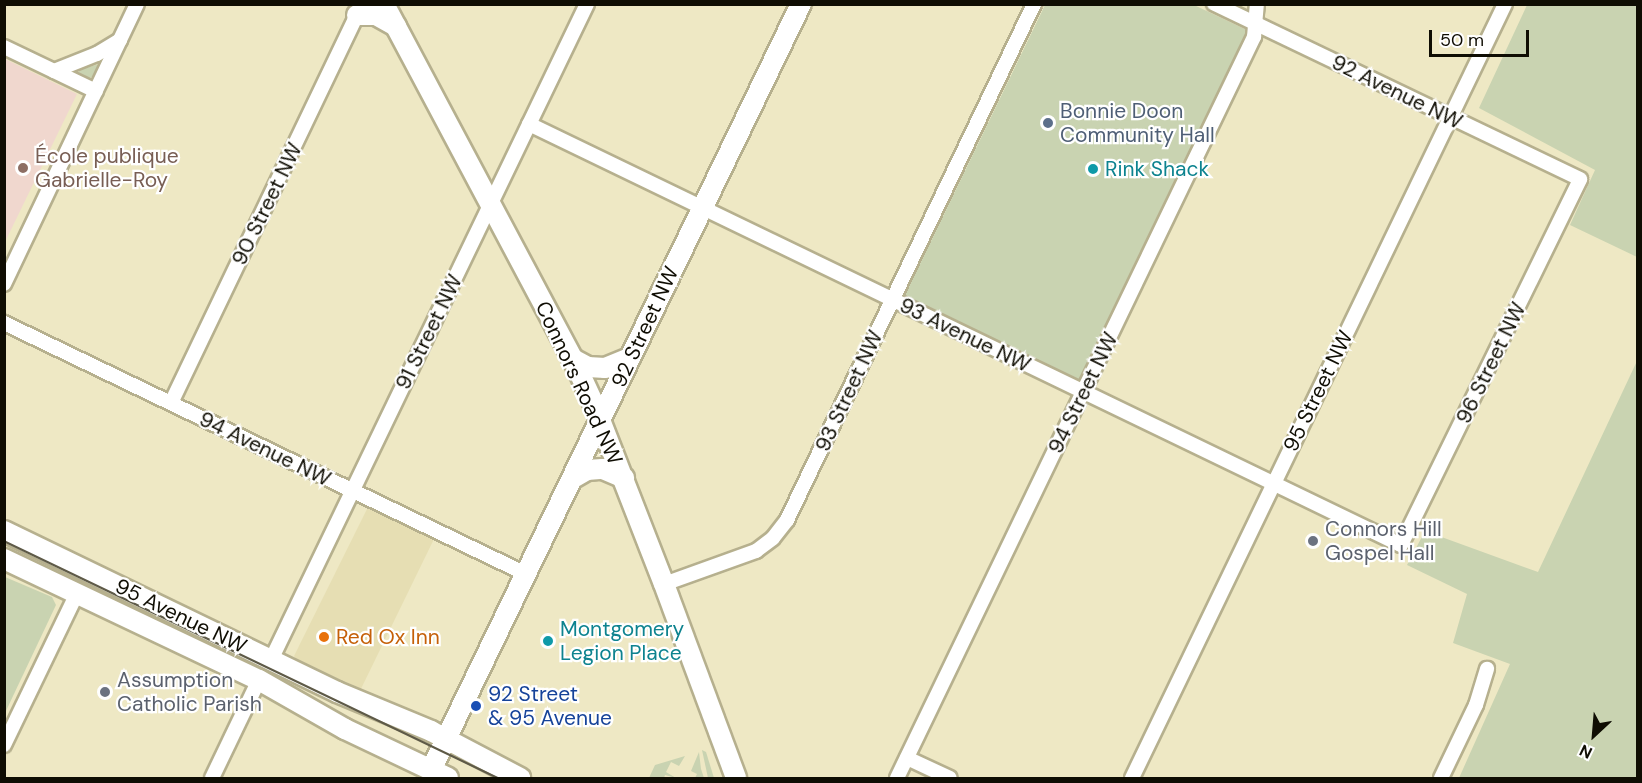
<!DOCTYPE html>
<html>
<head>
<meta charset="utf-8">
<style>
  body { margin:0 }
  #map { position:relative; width:1642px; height:783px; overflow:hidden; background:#eee8c4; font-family:"DM Sans",sans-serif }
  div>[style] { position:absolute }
  .built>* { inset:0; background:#e6deb3 }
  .education>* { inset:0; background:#f0d7ce }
  .green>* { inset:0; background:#c9d3b1 }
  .roads { filter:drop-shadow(2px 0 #b6b08e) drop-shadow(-2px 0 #b6b08e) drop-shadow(0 2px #b6b08e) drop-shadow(0 -2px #b6b08e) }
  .street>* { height:14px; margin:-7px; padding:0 7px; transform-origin:7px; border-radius:7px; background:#fff }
  .secondary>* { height:20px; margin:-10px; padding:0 10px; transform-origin:10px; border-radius:10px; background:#fff }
  .tram>* { height:1.5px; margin:-0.75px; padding:0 0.75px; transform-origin:0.75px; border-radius:0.75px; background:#5e5a47 }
  .dots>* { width:16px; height:16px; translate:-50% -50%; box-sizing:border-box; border:3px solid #fff; border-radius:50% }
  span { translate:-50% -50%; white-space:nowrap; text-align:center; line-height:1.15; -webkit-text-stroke:4.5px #fff; paint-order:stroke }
  .street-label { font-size:21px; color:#0f0d03 }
  .service-label { font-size:21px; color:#4e5e75 }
  .left { translate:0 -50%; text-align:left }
  .education-label { font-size:21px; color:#785e54 }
  .culture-label { font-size:21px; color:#0d838f }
  .worship-label { font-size:21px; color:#5b616d }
  .food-label { font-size:21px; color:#c56008 }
  .transit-label { font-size:21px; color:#164399 }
  .frame { position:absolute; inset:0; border:6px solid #0f0d03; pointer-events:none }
  .north { position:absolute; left:1564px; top:705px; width:60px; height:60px; -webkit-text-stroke:4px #fff; paint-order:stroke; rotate:206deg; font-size:16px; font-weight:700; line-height:24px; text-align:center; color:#0f0d03 }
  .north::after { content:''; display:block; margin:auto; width:21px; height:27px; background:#0f0d03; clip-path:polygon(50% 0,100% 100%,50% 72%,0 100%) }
  .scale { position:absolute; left:1429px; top:30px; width:100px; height:27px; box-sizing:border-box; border:3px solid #0f0d03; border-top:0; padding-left:8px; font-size:18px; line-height:21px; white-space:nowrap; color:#0f0d03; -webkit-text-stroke:4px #fff; paint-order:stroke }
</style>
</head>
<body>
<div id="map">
  <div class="built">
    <div style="clip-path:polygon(368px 507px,434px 539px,357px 697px,302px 671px,294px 656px)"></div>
  </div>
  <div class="education">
    <div style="clip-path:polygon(5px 59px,77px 94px,5px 242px)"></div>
  </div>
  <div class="green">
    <div style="clip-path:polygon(1045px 5px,1194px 5px,1249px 31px,1080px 382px,904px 297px)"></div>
    <div style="clip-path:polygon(1527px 5px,1637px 5px,1637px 257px,1570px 225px,1595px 170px,1479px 108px)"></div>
    <div style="clip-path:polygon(99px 64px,94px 76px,90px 78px,79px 73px,79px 70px)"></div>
    <div style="clip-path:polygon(1637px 361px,1637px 778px,1459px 778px,1510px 664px,1453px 643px,1467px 594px,1407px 565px,1425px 531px,1538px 572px)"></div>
    <div style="clip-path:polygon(5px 577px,52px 597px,56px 605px,5px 713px)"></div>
    <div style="clip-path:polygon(702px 750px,706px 752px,714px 778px,708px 778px)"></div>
    <div style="clip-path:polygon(699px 752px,701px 769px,704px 778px,695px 778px,697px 774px,691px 771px)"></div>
    <div style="clip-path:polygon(685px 756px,679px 766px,671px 762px,666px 772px,676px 778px,665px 775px,664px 778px,649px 778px,655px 765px)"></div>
  </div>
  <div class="roads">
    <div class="street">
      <div style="left:4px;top:47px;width:102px;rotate:25.6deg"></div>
      <div style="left:54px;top:71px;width:46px;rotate:-21.6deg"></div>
      <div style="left:97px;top:54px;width:27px;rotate:-31deg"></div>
      <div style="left:529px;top:124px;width:968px;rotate:25.77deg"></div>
      <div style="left:1401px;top:545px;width:407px;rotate:-63.9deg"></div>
      <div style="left:1580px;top:179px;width:406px;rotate:-154.4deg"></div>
      <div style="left:4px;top:284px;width:310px;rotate:-64.6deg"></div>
      <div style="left:4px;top:323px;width:579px;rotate:25.68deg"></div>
      <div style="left:171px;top:403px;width:442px;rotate:-64.4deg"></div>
      <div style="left:664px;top:584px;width:98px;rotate:-19.7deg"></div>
      <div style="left:756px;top:551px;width:21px;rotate:-37deg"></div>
      <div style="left:773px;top:538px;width:23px;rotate:-52deg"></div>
      <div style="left:787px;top:520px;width:572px;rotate:-64.42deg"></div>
      <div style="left:271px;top:660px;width:728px;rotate:-64.28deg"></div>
      <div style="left:4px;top:745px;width:169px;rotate:-64.3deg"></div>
      <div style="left:907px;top:758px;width:47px;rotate:24.9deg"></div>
      <div style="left:212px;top:778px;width:109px;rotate:-64.4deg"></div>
      <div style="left:897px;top:778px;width:823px;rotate:-64.28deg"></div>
      <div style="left:1254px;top:37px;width:33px;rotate:-85deg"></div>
      <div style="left:1132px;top:778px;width:859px;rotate:-64.27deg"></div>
      <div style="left:1441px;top:778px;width:81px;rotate:-64.4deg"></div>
      <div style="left:1476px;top:705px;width:38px;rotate:-73deg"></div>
    </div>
    <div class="secondary">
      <div style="left:384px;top:4px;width:402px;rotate:62deg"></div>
      <div style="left:573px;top:359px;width:47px;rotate:65.1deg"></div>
      <div style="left:593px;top:402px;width:195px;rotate:68.7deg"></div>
      <div style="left:664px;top:584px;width:207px;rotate:69.6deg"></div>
      <div style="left:357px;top:15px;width:19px"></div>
      <div style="left:376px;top:15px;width:23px;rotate:29deg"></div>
      <div style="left:573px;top:359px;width:17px;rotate:28deg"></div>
      <div style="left:588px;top:367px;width:17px;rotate:3deg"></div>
      <div style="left:605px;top:368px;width:27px;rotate:-22deg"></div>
      <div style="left:573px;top:478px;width:16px;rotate:-30deg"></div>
      <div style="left:587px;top:470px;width:16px;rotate:-4deg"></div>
      <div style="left:603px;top:469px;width:23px;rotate:23deg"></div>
      <div style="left:4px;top:531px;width:370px;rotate:25.8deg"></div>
      <div style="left:337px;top:692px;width:102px;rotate:22.5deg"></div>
      <div style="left:431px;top:731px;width:101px;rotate:27.8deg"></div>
      <div style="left:4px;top:559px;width:282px;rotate:25.4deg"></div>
      <div style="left:259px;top:680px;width:99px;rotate:29.7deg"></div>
      <div style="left:345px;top:729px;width:114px;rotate:25.4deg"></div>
      <div style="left:431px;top:770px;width:851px;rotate:-64.22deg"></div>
    </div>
  </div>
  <div class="tram">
    <div style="left:4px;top:541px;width:548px;rotate:25.63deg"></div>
  </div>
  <div class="dots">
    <div style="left:1048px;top:123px;background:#5c6f8a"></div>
    <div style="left:23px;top:168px;background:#8d6e63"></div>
    <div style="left:1093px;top:169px;background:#0f9aa8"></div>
    <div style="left:1313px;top:541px;background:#6b7280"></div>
    <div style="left:324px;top:637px;background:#e8710a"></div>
    <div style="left:548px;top:641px;background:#0f9aa8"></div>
    <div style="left:105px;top:692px;background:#6b7280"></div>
    <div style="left:476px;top:706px;background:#1a4fb4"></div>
  </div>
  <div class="street-label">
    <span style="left:1397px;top:92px;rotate:26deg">92 Avenue NW</span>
    <span style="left:267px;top:204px;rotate:-64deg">90 Street NW</span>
    <span style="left:645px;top:327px;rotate:-65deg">92 Street NW</span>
    <span style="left:429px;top:332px;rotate:-64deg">91 Street NW</span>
    <span style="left:965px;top:335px;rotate:26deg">93 Avenue NW</span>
    <span style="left:1491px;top:363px;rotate:-64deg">96 Street NW</span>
    <span style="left:579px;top:383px;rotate:65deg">Connors Road NW</span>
    <span style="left:849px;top:391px;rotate:-65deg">93 Street NW</span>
    <span style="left:1318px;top:391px;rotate:-64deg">95 Street NW</span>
    <span style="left:1083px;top:393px;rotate:-64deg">94 Street NW</span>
    <span style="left:265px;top:449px;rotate:26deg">94 Avenue NW</span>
    <span style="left:181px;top:616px;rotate:26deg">95 Avenue NW</span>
  </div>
  <div class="service-label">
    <span class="left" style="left:1060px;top:123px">Bonnie Doon<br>Community Hall</span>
  </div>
  <div class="education-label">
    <span class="left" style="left:35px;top:168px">École publique<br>Gabrielle-Roy</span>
  </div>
  <div class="culture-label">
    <span class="left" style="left:1105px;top:169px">Rink Shack</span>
    <span class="left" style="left:560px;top:641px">Montgomery<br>Legion Place</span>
  </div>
  <div class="worship-label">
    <span class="left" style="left:1325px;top:541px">Connors Hill<br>Gospel Hall</span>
    <span class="left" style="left:117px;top:692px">Assumption<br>Catholic Parish</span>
  </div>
  <div class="food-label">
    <span class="left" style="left:336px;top:637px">Red Ox Inn</span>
  </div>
  <div class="transit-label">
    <span class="left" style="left:488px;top:706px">92 Street<br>&amp; 95 Avenue</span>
  </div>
  <div class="frame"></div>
  <div class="north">N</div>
  <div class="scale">50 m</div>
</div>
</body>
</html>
